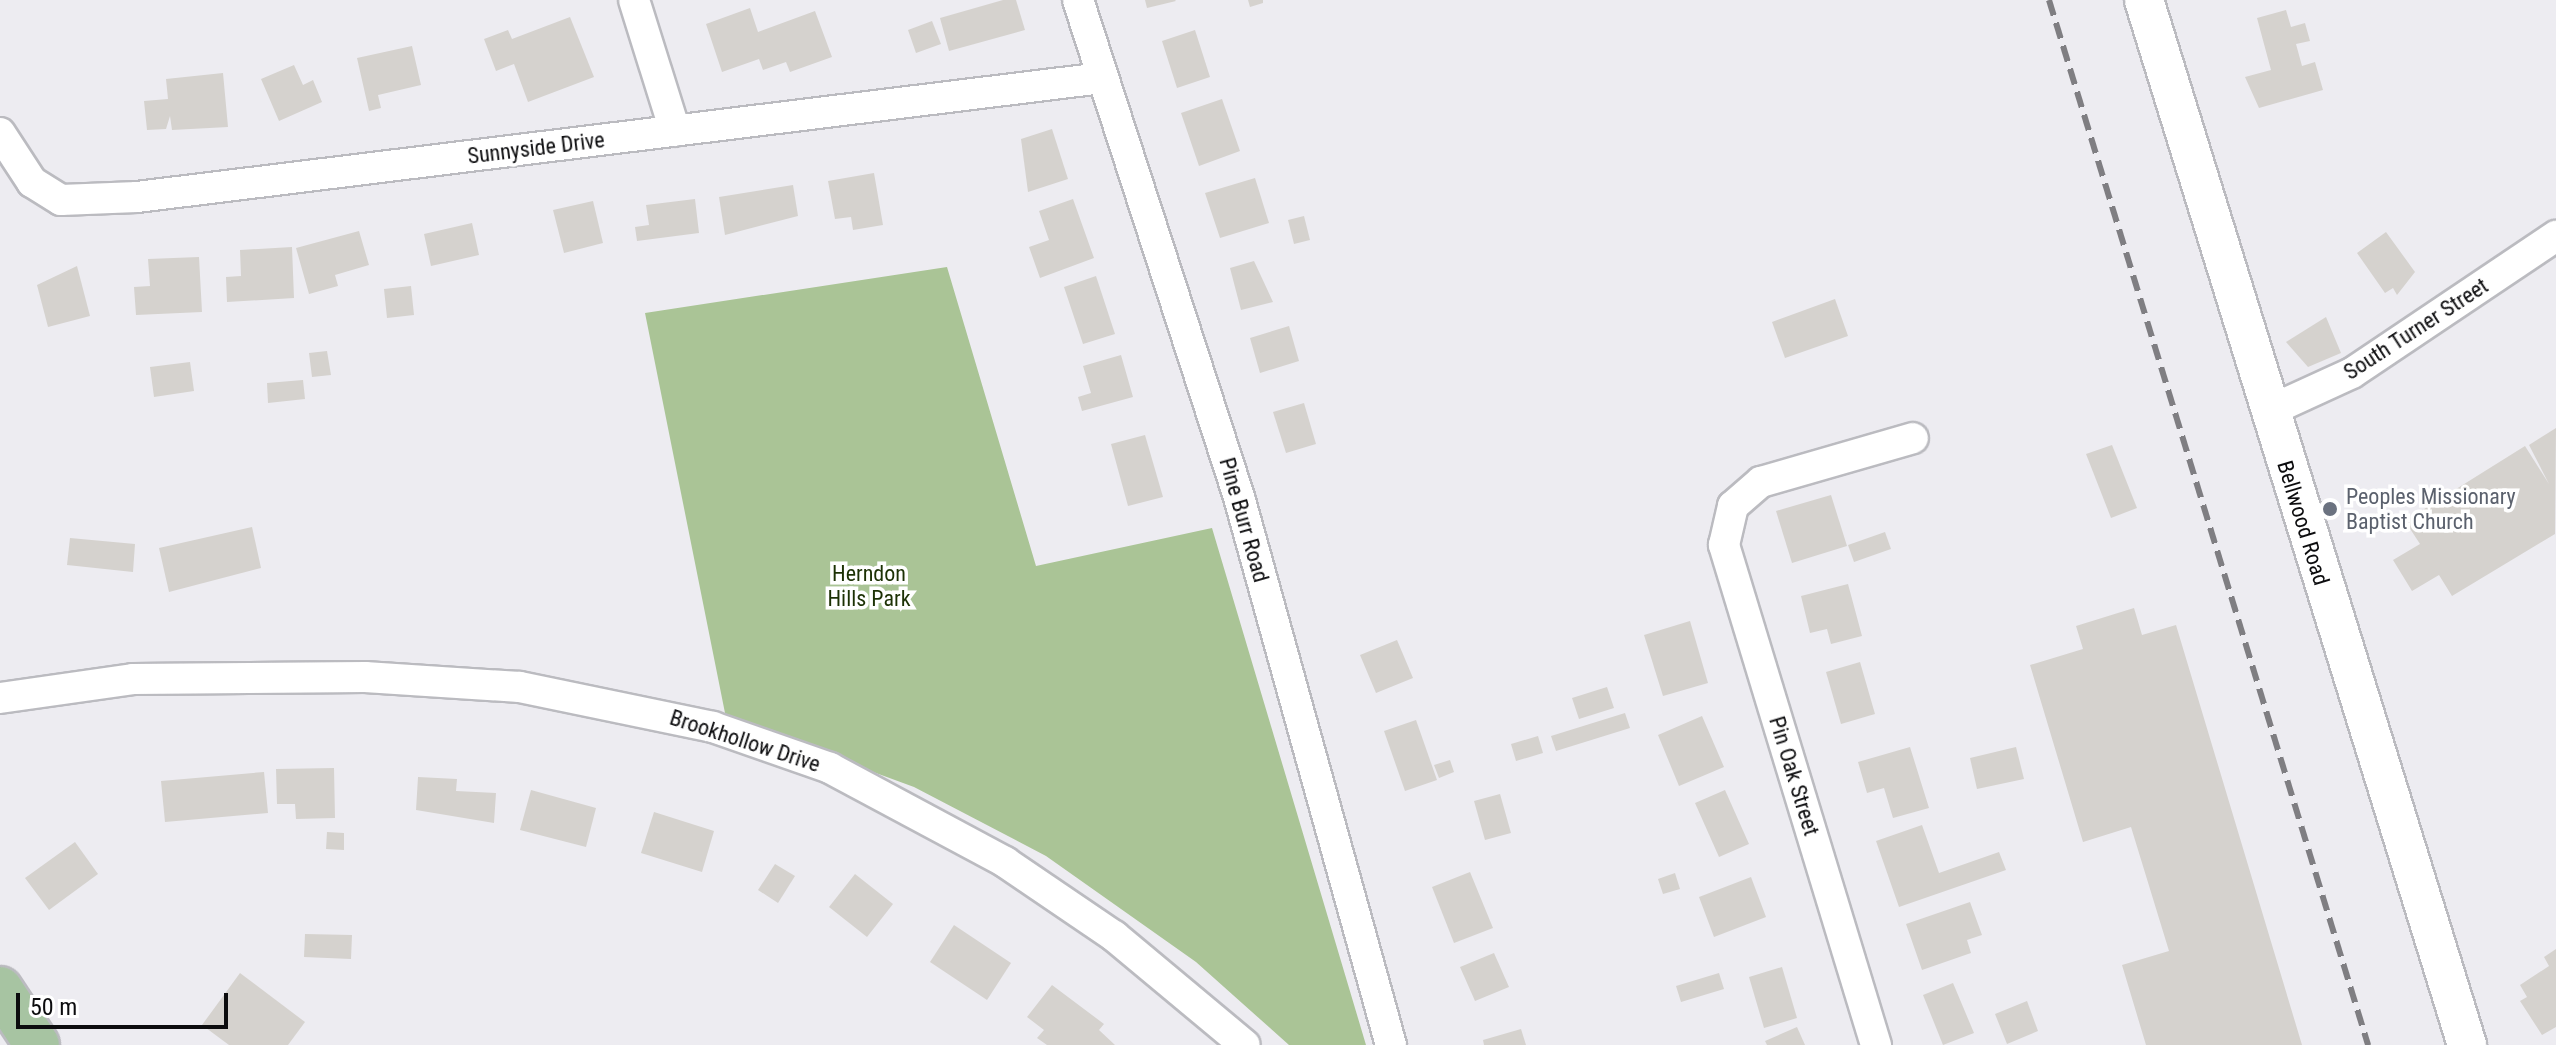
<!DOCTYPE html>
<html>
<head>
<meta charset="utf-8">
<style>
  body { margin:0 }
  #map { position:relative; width:2556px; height:1045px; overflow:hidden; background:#edecf1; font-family:"Roboto Condensed",sans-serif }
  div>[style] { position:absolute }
  .green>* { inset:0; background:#aac496 }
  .building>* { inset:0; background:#d5d2ce }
  .roads { filter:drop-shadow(2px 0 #bbbbc0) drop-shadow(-2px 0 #bbbbc0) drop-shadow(0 2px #bbbbc0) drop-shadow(0 -2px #bbbbc0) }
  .minor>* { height:30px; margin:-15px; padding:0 15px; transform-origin:15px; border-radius:15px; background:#fff }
  .tertiary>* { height:38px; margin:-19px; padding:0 19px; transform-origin:19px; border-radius:19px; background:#fff }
  .primary>* { height:44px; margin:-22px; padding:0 22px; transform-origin:22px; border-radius:22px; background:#a7c4a2 }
  .rail>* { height:6px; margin-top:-3px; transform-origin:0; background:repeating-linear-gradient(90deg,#7f7e82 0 16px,transparent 0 24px) }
  .dots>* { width:22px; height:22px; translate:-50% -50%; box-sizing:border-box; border:4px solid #fff; border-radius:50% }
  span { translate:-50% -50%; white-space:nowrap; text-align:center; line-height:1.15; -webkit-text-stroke:7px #fff; paint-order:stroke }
  .street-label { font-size:22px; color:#0c0c0e }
  .worship-label { font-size:22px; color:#5b616d }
  .left { translate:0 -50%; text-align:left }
  .park-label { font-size:22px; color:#1c3104 }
  .scale { position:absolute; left:16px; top:993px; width:212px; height:36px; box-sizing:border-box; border:4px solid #0c0c0e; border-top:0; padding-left:10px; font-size:24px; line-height:28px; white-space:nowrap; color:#0c0c0e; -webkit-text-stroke:6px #fff; paint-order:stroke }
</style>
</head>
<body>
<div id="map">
  <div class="green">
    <div style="clip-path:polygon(947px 267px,1036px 566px,1212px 528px,1366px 1045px,1289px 1045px,1196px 962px,1046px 856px,914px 787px,726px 718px,645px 313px)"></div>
  </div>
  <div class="building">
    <div style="clip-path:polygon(1003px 0,1016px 0,1025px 30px,949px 51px,940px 18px)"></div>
    <div style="clip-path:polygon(1145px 0,1175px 0,1176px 1px,1147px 8px)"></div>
    <div style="clip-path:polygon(1248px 0,1263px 0,1263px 3px,1250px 7px)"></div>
    <div style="clip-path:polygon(750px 8px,758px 32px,815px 11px,832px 57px,790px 72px,786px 62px,763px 70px,759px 59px,722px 72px,706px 24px)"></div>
    <div style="clip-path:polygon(2286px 10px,2291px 27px,2305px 23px,2310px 41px,2296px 44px,2302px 66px,2315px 62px,2323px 90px,2259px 108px,2245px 77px,2271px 70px,2257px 18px)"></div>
    <div style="clip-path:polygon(570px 17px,594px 77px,528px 102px,514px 64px,496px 71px,484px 39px,508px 30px,512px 39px)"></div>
    <div style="clip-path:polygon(932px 21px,941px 44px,916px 53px,908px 30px)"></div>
    <div style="clip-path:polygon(1195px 30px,1210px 77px,1177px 88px,1162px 41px)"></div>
    <div style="clip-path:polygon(412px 46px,421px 85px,378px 95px,381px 108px,369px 111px,357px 58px)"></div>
    <div style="clip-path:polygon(294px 65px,303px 85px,313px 80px,322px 102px,279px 121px,261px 79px)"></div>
    <div style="clip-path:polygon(223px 73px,228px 127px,172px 130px,170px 116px,166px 129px,147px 130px,144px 101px,168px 99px,166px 79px)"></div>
    <div style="clip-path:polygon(1222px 99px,1240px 151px,1199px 166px,1181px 113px)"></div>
    <div style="clip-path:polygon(1052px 129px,1068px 179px,1028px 192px,1021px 139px)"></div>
    <div style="clip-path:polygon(874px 173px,883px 225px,853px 230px,851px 217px,835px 219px,828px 181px)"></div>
    <div style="clip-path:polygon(1255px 178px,1269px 223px,1220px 238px,1205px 193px)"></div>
    <div style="clip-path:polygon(793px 185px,798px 216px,725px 235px,719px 197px)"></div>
    <div style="clip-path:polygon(695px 199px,699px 233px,637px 241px,635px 227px,649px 225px,646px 205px)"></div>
    <div style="clip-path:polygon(1073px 199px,1094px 258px,1040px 278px,1029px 247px,1049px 240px,1039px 211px)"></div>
    <div style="clip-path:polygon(593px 201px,603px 243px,564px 253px,553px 210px)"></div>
    <div style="clip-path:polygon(1304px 216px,1310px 240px,1294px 244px,1288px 220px)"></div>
    <div style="clip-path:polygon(472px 223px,479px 255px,431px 266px,424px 234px)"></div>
    <div style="clip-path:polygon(359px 231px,369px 265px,335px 275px,338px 286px,309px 294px,296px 248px)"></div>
    <div style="clip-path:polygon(2386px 232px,2415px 272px,2397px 295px,2393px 288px,2385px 293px,2357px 253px)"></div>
    <div style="clip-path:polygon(292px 247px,294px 298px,227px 302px,226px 277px,241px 276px,240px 250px)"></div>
    <div style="clip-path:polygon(199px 257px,202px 312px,136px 315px,134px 287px,150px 286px,148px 259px)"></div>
    <div style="clip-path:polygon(1254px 261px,1273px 302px,1241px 310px,1230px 268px)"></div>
    <div style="clip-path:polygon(77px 266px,90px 316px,48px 327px,37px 285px)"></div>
    <div style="clip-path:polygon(1096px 276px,1115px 334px,1083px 344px,1064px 287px)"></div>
    <div style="clip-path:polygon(411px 286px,414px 315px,387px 318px,384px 289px)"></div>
    <div style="clip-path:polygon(1835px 299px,1848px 336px,1785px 358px,1772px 322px)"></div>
    <div style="clip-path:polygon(2326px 317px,2341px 353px,2308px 367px,2286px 342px)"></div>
    <div style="clip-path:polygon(1289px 326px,1299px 361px,1260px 373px,1250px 338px)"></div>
    <div style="clip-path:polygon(327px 351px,331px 375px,312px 377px,309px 353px)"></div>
    <div style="clip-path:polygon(1121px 355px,1133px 397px,1082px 411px,1078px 397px,1091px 393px,1083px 366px)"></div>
    <div style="clip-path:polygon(190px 362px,194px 391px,154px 397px,150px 367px)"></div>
    <div style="clip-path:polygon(303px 380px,305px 399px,268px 403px,267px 383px)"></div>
    <div style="clip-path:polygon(1304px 403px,1316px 444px,1286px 453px,1273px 412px)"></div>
    <div style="clip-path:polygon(2556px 428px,2555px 534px,2452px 596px,2439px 575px,2412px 591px,2393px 560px,2420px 544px,2405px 521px,2525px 446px,2549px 484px,2529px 445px)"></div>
    <div style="clip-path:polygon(1145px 435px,1163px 497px,1128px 506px,1111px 444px)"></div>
    <div style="clip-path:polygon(2112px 445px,2137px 508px,2111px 518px,2086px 454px)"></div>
    <div style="clip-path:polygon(1831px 495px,1847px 546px,1792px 563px,1776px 511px)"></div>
    <div style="clip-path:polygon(252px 527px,261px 568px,169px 592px,159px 548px)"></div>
    <div style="clip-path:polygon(1885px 532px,1891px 549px,1854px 562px,1848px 545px)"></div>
    <div style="clip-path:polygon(70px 538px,135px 544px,133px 572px,67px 565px)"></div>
    <div style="clip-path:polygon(1848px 584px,1862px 636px,1831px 644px,1827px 629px,1810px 633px,1801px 596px)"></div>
    <div style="clip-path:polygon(2134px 608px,2142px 635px,2176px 625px,2302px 1045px,2146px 1045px,2122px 965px,2169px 951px,2131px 827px,2083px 842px,2030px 665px,2083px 649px,2076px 626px)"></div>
    <div style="clip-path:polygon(1690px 621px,1708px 683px,1663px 696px,1644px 635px)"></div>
    <div style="clip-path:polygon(1397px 640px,1413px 678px,1376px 693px,1360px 655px)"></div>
    <div style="clip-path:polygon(1860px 662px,1875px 714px,1841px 724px,1826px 672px)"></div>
    <div style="clip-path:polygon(1607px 687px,1614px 708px,1579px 719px,1572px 698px)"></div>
    <div style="clip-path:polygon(1625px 713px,1630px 728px,1556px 751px,1551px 736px)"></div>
    <div style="clip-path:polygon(1702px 716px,1724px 767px,1679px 786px,1658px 735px)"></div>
    <div style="clip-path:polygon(1416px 720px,1437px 780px,1405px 791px,1384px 731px)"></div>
    <div style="clip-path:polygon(1538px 736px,1543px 753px,1516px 761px,1511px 744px)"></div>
    <div style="clip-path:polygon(1910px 747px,1929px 808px,1893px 818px,1884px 788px,1867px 793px,1858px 762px)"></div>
    <div style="clip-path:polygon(2016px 747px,2024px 779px,1977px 789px,1970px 758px)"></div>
    <div style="clip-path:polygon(1450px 760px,1454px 772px,1439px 778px,1434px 765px)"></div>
    <div style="clip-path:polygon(334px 768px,335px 818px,296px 819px,295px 804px,277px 804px,276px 769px)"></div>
    <div style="clip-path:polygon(264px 772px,268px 813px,165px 822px,161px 781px)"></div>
    <div style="clip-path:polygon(418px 777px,457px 779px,456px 791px,496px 793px,494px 823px,416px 810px)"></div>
    <div style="clip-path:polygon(531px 790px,596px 808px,586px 847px,520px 830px)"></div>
    <div style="clip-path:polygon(1725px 790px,1749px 844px,1719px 857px,1695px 803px)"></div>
    <div style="clip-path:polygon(1500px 794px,1511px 833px,1485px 840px,1474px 801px)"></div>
    <div style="clip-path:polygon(654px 812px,714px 831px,702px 872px,641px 853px)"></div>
    <div style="clip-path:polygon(1922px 825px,1939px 873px,1999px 852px,2006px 870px,1899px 907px,1876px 841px)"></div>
    <div style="clip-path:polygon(327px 832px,344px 833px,344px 850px,326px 849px)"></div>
    <div style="clip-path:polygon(75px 842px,98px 874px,49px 910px,25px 878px)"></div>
    <div style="clip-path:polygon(775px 864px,795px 876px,778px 903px,758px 890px)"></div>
    <div style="clip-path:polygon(1470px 872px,1493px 928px,1454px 943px,1432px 887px)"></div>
    <div style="clip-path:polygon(1675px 873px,1680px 889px,1663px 894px,1658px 879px)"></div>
    <div style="clip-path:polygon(855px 874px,893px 904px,867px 937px,829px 907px)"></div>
    <div style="clip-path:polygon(1751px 877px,1766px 917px,1714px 937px,1699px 897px)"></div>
    <div style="clip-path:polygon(1970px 902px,1982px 935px,1967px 940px,1971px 953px,1922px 970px,1906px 924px)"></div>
    <div style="clip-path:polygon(954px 925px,1011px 963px,987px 1000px,930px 962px)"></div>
    <div style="clip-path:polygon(305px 934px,352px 935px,351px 959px,304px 957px)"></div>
    <div style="clip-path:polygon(2556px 949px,2556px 1027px,2542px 1035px,2520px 1001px,2527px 997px,2520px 985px,2549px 966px,2544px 957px)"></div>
    <div style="clip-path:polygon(1494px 953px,1509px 987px,1475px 1001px,1460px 967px)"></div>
    <div style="clip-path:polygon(1782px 967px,1797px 1018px,1764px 1028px,1749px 977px)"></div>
    <div style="clip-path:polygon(240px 973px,305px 1022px,288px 1045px,229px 1045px,202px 1025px)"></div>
    <div style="clip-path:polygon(1719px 973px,1724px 989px,1681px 1002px,1676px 986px)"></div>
    <div style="clip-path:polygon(1953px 983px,1974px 1033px,1943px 1045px,1923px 995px)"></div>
    <div style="clip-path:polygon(1052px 985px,1104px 1024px,1099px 1030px,1115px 1045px,1047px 1045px,1037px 1038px,1044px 1030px,1027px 1017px)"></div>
    <div style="clip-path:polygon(2027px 1001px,2038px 1031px,2007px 1044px,1995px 1014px)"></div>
    <div style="clip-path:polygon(1797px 1027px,1805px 1045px,1767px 1045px,1765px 1041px)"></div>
    <div style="clip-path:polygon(1521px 1029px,1526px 1045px,1484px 1045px,1483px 1040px)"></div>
  </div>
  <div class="roads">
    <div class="minor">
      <div style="left:634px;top:0;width:137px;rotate:72.6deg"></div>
      <div style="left:1078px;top:0;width:522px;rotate:72.05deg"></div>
      <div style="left:1239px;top:497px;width:569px;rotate:74.5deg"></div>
      <div style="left:0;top:133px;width:59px;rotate:56.9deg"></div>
      <div style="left:32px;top:182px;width:34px;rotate:32deg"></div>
      <div style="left:61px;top:200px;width:76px;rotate:-2.3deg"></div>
      <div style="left:137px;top:197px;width:972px;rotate:-7.03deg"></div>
      <div style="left:2269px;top:411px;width:91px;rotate:-24.6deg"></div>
      <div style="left:2352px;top:373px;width:246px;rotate:-33.9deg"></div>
      <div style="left:0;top:698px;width:134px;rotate:-8.1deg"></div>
      <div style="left:133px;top:679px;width:232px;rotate:-0.5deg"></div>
      <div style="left:365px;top:677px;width:155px;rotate:3.7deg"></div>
      <div style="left:520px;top:687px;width:197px;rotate:11.7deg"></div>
      <div style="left:713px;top:727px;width:124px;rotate:19.3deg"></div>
      <div style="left:830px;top:768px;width:199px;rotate:28.2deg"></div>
      <div style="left:1005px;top:862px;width:132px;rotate:34.2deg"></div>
      <div style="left:1114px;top:936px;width:170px;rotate:39.8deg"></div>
      <div style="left:1876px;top:1045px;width:523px;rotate:-106.91deg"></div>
      <div style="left:1724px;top:545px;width:40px;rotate:-77deg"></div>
      <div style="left:1733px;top:506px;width:37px;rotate:-41deg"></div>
      <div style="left:1761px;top:482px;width:158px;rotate:-16.1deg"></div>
    </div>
    <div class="tertiary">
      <div style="left:2144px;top:0;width:1094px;rotate:72.82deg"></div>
    </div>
    <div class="primary">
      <div style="left:0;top:989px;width:67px;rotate:56.5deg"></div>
    </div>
  </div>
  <div class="rail">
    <div style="left:2049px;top:0;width:1093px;rotate:73.02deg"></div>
  </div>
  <div class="dots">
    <div style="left:2330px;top:509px;background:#6b7280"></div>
  </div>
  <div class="street-label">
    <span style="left:536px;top:148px;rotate:-7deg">Sunnyside Drive</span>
    <span style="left:2416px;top:329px;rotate:-33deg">South Turner Street</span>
    <span style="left:1244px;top:520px;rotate:74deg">Pine Burr Road</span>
    <span style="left:2303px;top:523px;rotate:73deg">Bellwood Road</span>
    <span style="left:745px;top:741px;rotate:18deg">Brookhollow Drive</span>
    <span style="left:1794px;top:776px;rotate:73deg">Pin Oak Street</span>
  </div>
  <div class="worship-label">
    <span class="left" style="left:2346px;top:509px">Peoples Missionary<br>Baptist Church</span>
  </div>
  <div class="park-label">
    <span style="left:869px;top:586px">Herndon<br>Hills Park</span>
  </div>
  <div class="scale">50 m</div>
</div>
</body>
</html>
